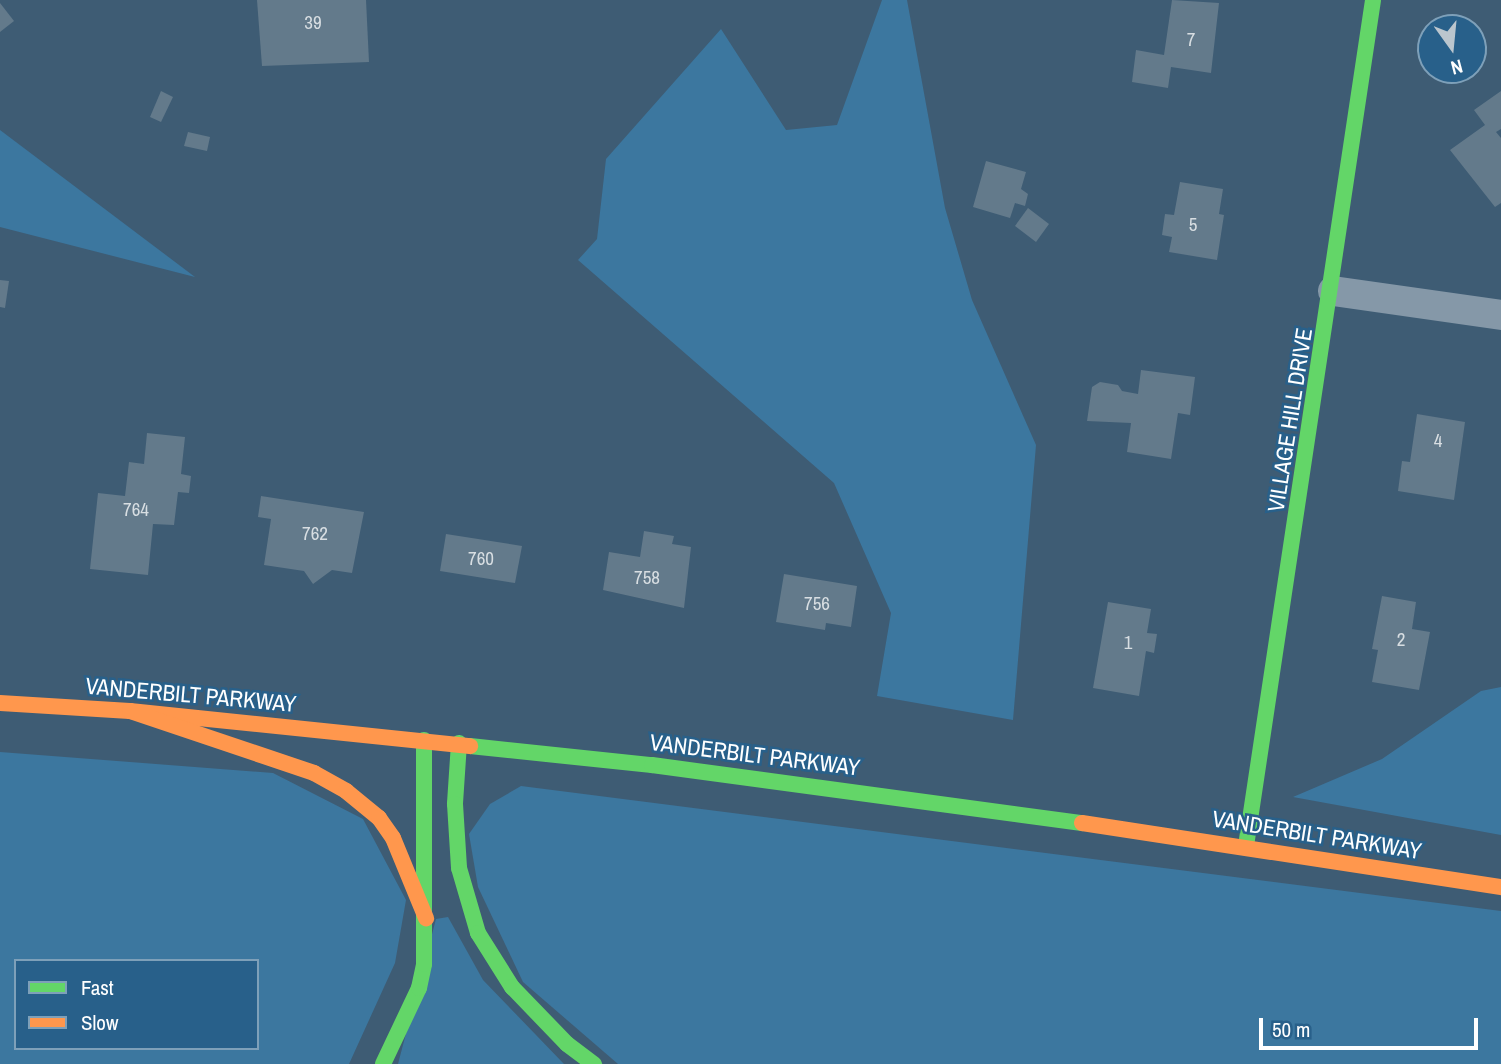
<!DOCTYPE html>
<html>
<head>
<meta charset="utf-8">
<style>
  body { margin:0 }
  #map { position:relative; width:1501px; height:1064px; overflow:hidden; background:#3e5c74; font-family:"Archivo Narrow",sans-serif }
  div>[style] { position:absolute }
  .green>* { inset:0; background:#3c779f }
  .building>* { inset:0; background:#637a8b }
  .street>* { height:30px; margin:-15px; padding:0 15px; transform-origin:15px; border-radius:15px; background:#8598a8 }
  .fast>* { height:16px; margin:-8px; padding:0 8px; transform-origin:8px; border-radius:8px; background:#63d668 }
  .slow>* { height:16px; margin:-8px; padding:0 8px; transform-origin:8px; border-radius:8px; background:#ff974d }
  span { translate:-50% -50%; white-space:nowrap; text-align:center; line-height:1.15; -webkit-text-stroke:5px #28608a; paint-order:stroke }
  .number-label { font-size:19px; color:#d8dee2 }
  .number-label span { -webkit-text-stroke-width:0 }
  .street-label { font-size:23px; color:#fff }
  .legend { position:absolute; left:14px; top:959px; width:245px; height:91px; box-sizing:border-box; background:#28608a; border:2px solid #7ea0b9; margin:0; padding:9px 12px; list-style:none; font-size:21px; color:#fff }
  .legend li { display:flex; align-items:center; gap:14px; height:35px }
  .legend b { width:35px; border:2px solid #7ea0b9 }
  .north { position:absolute; left:1417px; top:14px; width:70px; height:70px; box-sizing:border-box; background:#28608a; border:2px solid #7ea0b9; border-radius:50%; rotate:165deg; font-size:19px; font-weight:700; line-height:28px; text-align:center; color:#fff }
  .north::after { content:''; display:block; margin:auto; width:24px; height:32px; background:#bbc6ce; clip-path:polygon(50% 0,100% 100%,50% 72%,0 100%) }
  .scale { position:absolute; left:1259px; top:1018px; width:219px; height:32px; box-sizing:border-box; border:4px solid #fff; border-top:0; padding-left:9px; font-size:21px; line-height:24px; white-space:nowrap; color:#fff; -webkit-text-stroke:5px #28608a; paint-order:stroke }
</style>
</head>
<body>
<div id="map">
  <div class="green">
    <div style="clip-path:polygon(882px 0,907px 0,945px 208px,972px 300px,1036px 445px,1013px 720px,877px 696px,891px 613px,834px 483px,578px 260px,597px 239px,606px 159px,721px 29px,786px 130px,837px 125px)"></div>
    <div style="clip-path:polygon(0 130px,195px 277px,0 227px)"></div>
    <div style="clip-path:polygon(1501px 687px,1501px 835px,1293px 797px,1382px 759px,1481px 691px)"></div>
    <div style="clip-path:polygon(evenodd,0 752px,273px 773px,363px 819px,406px 900px,395px 963px,349px 1064px,0 1064px,0 752px,16px 961px,257px 961px,257px 1048px,16px 1048px,16px 961px)"></div>
    <div style="clip-path:polygon(521px 786px,1501px 911px,1501px 1064px,618px 1064px,523px 982px,478px 887px,469px 834px,490px 804px)"></div>
    <div style="clip-path:polygon(448px 917px,483px 980px,564px 1064px,398px 1064px,436px 919px)"></div>
  </div>
  <div class="building">
    <div style="clip-path:polygon(257px 0,366px 0,369px 62px,262px 66px)"></div>
    <div style="clip-path:polygon(1172px 0,1219px 3px,1211px 73px,1171px 67px,1168px 88px,1132px 82px,1136px 50px,1164px 55px)"></div>
    <div style="clip-path:polygon(0 3px,14px 21px,0 32px)"></div>
    <div style="clip-path:polygon(161px 91px,173px 97px,161px 122px,150px 117px)"></div>
    <div style="clip-path:polygon(1501px 91px,1501px 129px,1496px 132px,1501px 138px,1501px 203px,1495px 207px,1450px 150px,1485px 125px,1474px 110px)"></div>
    <div style="clip-path:polygon(188px 132px,210px 137px,207px 151px,184px 146px)"></div>
    <div style="clip-path:polygon(986px 161px,1026px 172px,1021px 189px,1028px 194px,1025px 206px,1015px 203px,1010px 218px,973px 207px)"></div>
    <div style="clip-path:polygon(1180px 182px,1223px 189px,1219px 214px,1224px 215px,1217px 260px,1169px 252px,1172px 237px,1162px 235px,1165px 214px,1174px 215px)"></div>
    <div style="clip-path:polygon(1028px 208px,1049px 224px,1036px 242px,1015px 226px)"></div>
    <div style="clip-path:polygon(0 280px,9px 281px,5px 308px,0 307px)"></div>
    <div style="clip-path:polygon(1141px 370px,1195px 377px,1190px 415px,1178px 413px,1171px 459px,1127px 452px,1131px 423px,1087px 421px,1092px 387px,1100px 382px,1118px 385px,1122px 391px,1138px 394px)"></div>
    <div style="clip-path:polygon(1417px 414px,1465px 422px,1454px 500px,1398px 491px,1402px 461px,1410px 462px)"></div>
    <div style="clip-path:polygon(147px 433px,185px 437px,181px 474px,191px 476px,189px 493px,178px 492px,174px 525px,153px 524px,148px 575px,90px 569px,98px 493px,125px 496px,129px 462px,144px 464px)"></div>
    <div style="clip-path:polygon(261px 496px,364px 512px,352px 573px,332px 570px,313px 584px,304px 571px,264px 565px,271px 519px,258px 517px)"></div>
    <div style="clip-path:polygon(644px 531px,674px 536px,672px 544px,691px 547px,684px 608px,603px 590px,609px 552px,640px 557px)"></div>
    <div style="clip-path:polygon(446px 534px,522px 546px,515px 583px,440px 571px)"></div>
    <div style="clip-path:polygon(784px 574px,857px 586px,851px 627px,826px 623px,825px 630px,776px 622px)"></div>
    <div style="clip-path:polygon(1382px 596px,1416px 602px,1412px 629px,1430px 632px,1419px 690px,1372px 682px,1378px 650px,1372px 649px)"></div>
    <div style="clip-path:polygon(1108px 602px,1151px 609px,1147px 633px,1157px 634px,1154px 653px,1146px 651px,1139px 696px,1093px 688px)"></div>
  </div>
  <div class="street">
    <div style="left:1333px;top:291px;width:170px;rotate:8.1deg"></div>
  </div>
  <div class="fast">
    <div style="left:459px;top:743px;width:61px;rotate:93.8deg"></div>
    <div style="left:455px;top:804px;width:64px;rotate:86.4deg"></div>
    <div style="left:459px;top:868px;width:68px;rotate:73.7deg"></div>
    <div style="left:478px;top:933px;width:64px;rotate:57.8deg"></div>
    <div style="left:512px;top:987px;width:79px;rotate:46deg"></div>
    <div style="left:567px;top:1044px;width:34px;rotate:37deg"></div>
    <div style="left:470px;top:746px;width:183px;rotate:6deg"></div>
    <div style="left:652px;top:765px;width:434px;rotate:7.7deg"></div>
    <div style="left:1246px;top:846px;width:855px;rotate:-81.46deg"></div>
    <div style="left:383px;top:1064px;width:84px;rotate:-64.7deg"></div>
    <div style="left:419px;top:988px;width:25px;rotate:-78deg"></div>
    <div style="left:424px;top:964px;width:224px;rotate:-90deg"></div>
  </div>
  <div class="slow">
    <div style="left:0;top:703px;width:130px;rotate:3.5deg"></div>
    <div style="left:130px;top:711px;width:342px;rotate:5.9deg"></div>
    <div style="left:130px;top:711px;width:194px;rotate:18.6deg"></div>
    <div style="left:314px;top:773px;width:37px;rotate:29deg"></div>
    <div style="left:346px;top:791px;width:43px;rotate:39.3deg"></div>
    <div style="left:379px;top:818px;width:24px;rotate:55deg"></div>
    <div style="left:393px;top:838px;width:87px;rotate:67.6deg"></div>
    <div style="left:1082px;top:823px;width:424px;rotate:8.7deg"></div>
  </div>
  <div class="number-label">
    <span style="left:313px;top:23px">39</span>
    <span style="left:1191px;top:40px">7</span>
    <span style="left:1193px;top:225px">5</span>
    <span style="left:1438px;top:441px">4</span>
    <span style="left:136px;top:510px">764</span>
    <span style="left:315px;top:534px">762</span>
    <span style="left:481px;top:559px">760</span>
    <span style="left:647px;top:578px">758</span>
    <span style="left:817px;top:604px">756</span>
    <span style="left:1401px;top:640px">2</span>
    <span style="left:1128px;top:643px">1</span>
  </div>
  <div class="street-label">
    <span style="left:1290px;top:420px;rotate:-81deg">VILLAGE HILL DRIVE</span>
    <span style="left:191px;top:695px;rotate:5deg">VANDERBILT PARKWAY</span>
    <span style="left:755px;top:755px;rotate:7deg">VANDERBILT PARKWAY</span>
    <span style="left:1317px;top:835px;rotate:9deg">VANDERBILT PARKWAY</span>
  </div>
  <ul class="legend">
  <li><b style="height:9px;background:#63d668"></b>Fast</li>
  <li><b style="height:9px;background:#ff974d"></b>Slow</li>
  </ul>
  <div class="north">N</div>
  <div class="scale">50 m</div>
</div>
</body>
</html>
